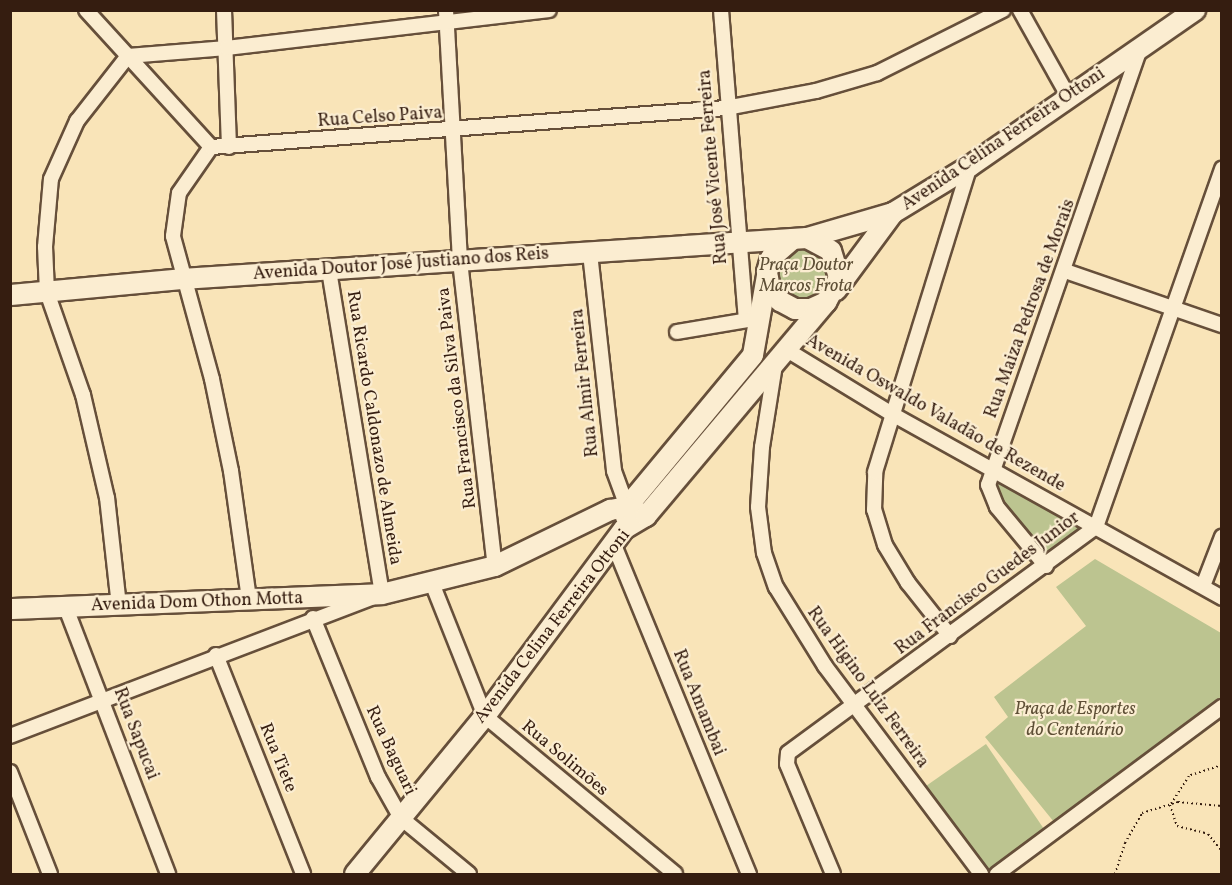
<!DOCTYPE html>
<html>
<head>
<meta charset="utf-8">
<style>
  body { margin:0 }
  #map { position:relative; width:1232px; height:885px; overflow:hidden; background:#f9e4b8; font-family:Vollkorn,serif }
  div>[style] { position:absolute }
  .green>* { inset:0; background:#bcc490 }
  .path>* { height:2px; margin-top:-1px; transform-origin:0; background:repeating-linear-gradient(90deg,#351d10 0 1.5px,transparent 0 4.5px) }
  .roads { filter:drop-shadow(2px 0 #664f3a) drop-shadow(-2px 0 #664f3a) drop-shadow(0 2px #664f3a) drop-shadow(0 -2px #664f3a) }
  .street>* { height:14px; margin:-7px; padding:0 7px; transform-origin:7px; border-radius:7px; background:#fbedd1 }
  .secondary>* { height:20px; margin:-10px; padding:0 10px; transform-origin:10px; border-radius:10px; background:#fbedd1 }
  span { translate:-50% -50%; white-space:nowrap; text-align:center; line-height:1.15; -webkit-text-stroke:4.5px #fbedd1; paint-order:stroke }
  .street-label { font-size:18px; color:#351d10 }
  .park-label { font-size:18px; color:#5e4f36; font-style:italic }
  .frame { position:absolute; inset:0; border:12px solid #351d10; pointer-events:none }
</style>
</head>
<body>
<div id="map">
  <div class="green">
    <div style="clip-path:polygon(804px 246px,826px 256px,832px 285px,808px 306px,778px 289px,775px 274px,787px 251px)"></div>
    <div style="clip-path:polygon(995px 472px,1089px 526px,1044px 560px,1002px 503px)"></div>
    <div style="clip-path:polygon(1095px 559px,1221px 633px,1221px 701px,1054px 822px,985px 737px,1008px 717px,994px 697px,1086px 626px,1056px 587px)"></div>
    <div style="clip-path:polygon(986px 744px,1044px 829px,987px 871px,926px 786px)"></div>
  </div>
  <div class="path">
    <div style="left:1222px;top:765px;width:35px;rotate:162deg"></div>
    <div style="left:1189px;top:776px;width:35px;rotate:123deg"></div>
    <div style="left:1170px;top:805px;width:22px;rotate:72deg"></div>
    <div style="left:1177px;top:826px;width:32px;rotate:14deg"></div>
    <div style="left:1208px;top:834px;width:22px;rotate:51deg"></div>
    <div style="left:1115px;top:874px;width:33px;rotate:-72deg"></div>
    <div style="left:1125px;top:843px;width:34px;rotate:-60deg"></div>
    <div style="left:1142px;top:813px;width:38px;rotate:-17deg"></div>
    <div style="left:1178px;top:802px;width:44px;rotate:5.2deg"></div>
  </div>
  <div class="roads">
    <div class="street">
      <div style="left:86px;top:10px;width:185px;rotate:47.6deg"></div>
      <div style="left:224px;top:10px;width:137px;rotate:87.9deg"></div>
      <div style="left:446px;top:10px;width:251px;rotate:86.8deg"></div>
      <div style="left:460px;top:261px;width:307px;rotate:83.5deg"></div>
      <div style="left:721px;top:10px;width:311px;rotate:85.4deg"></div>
      <div style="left:1020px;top:10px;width:98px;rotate:60.8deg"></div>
      <div style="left:590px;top:253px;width:219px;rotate:83.7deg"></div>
      <div style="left:614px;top:471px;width:38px;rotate:70deg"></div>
      <div style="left:1065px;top:271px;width:166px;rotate:19deg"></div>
      <div style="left:677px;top:332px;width:78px;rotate:-9.6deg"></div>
      <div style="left:787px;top:350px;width:123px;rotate:31.4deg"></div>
      <div style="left:892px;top:414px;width:378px;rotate:29.1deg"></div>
      <div style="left:775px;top:365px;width:83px;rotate:99deg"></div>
      <div style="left:762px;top:447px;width:60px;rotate:93.8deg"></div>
      <div style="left:758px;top:507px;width:46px;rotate:82.6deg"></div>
      <div style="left:764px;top:553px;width:36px;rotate:71deg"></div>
      <div style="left:776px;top:587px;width:93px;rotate:58.2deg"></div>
      <div style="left:825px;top:666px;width:260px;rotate:53.1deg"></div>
      <div style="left:614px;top:545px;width:356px;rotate:67.7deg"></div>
      <div style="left:1046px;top:566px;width:77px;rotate:-129.7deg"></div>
      <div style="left:997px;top:507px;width:24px;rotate:-112deg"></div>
      <div style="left:988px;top:485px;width:462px;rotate:-70.8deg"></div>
      <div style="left:432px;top:583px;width:143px;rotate:68.3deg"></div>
      <div style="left:485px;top:716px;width:247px;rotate:39.7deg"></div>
      <div style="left:1203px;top:586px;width:53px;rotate:-68.8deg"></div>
      <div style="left:249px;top:599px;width:129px;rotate:-98deg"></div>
      <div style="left:231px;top:471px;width:94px;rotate:-101.7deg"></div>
      <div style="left:212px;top:379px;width:148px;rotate:-105.3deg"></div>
      <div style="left:173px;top:236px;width:43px;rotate:-82.1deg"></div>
      <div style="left:179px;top:193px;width:56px;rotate:-55.2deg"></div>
      <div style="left:211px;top:147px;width:516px;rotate:-4.33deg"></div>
      <div style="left:726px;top:108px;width:92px;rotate:-10.7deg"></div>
      <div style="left:816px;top:91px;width:64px;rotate:-16.4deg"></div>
      <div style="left:877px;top:73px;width:141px;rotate:-26.6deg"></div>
      <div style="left:119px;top:606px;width:109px;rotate:-96.3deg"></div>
      <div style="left:107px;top:498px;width:106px;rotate:-103.1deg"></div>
      <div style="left:83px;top:395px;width:109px;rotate:-109.3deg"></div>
      <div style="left:47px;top:292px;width:45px;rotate:-92.5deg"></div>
      <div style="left:45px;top:247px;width:68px;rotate:-85deg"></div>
      <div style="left:51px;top:179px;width:64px;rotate:-65.9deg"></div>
      <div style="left:77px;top:121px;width:83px;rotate:-51.9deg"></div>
      <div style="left:128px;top:56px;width:99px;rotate:-4.6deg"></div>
      <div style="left:227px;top:48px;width:324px;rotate:-6.7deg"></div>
      <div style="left:66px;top:608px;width:285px;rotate:69deg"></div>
      <div style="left:313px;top:618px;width:172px;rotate:67.8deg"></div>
      <div style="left:378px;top:777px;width:47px;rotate:60.7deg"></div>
      <div style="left:401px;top:818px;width:88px;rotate:39.5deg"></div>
      <div style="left:950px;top:636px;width:68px;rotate:-128.4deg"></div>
      <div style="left:908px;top:583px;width:44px;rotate:-121.2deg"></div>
      <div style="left:885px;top:545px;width:37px;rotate:-107deg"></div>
      <div style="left:874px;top:510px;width:38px;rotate:-88deg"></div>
      <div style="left:875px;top:472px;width:320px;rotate:-72.8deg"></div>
      <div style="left:216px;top:655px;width:236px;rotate:68.3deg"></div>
      <div style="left:10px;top:736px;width:398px;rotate:-20.9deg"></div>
      <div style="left:382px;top:594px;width:329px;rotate:-99.3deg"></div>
      <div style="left:10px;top:772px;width:110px;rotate:68.6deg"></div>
      <div style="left:833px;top:874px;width:119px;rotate:-112.7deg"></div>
      <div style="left:787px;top:764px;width:11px;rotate:-85deg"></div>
      <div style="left:788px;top:753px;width:382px;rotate:-36.3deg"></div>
      <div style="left:1096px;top:527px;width:380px;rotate:-70.6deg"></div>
      <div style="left:997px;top:874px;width:280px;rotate:-36.6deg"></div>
    </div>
    <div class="secondary">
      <div style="left:807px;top:238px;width:90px;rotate:-16.2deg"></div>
      <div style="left:836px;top:290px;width:96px;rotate:-53.5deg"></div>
      <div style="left:893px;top:213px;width:90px;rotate:-31.4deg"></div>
      <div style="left:970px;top:166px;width:274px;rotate:-34.7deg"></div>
      <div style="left:10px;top:295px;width:173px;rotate:-5.3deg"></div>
      <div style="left:182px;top:279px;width:626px;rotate:-3.75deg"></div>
      <div style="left:807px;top:238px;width:27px;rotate:28deg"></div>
      <div style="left:831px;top:251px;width:28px;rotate:73deg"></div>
      <div style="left:839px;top:278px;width:27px;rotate:118deg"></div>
      <div style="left:826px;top:302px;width:17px;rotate:155deg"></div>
      <div style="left:811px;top:309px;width:16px;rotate:180deg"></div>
      <div style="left:795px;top:309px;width:17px;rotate:-152deg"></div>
      <div style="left:780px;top:301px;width:16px;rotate:-128deg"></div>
      <div style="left:770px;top:288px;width:16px;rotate:-101deg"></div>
      <div style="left:767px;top:272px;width:15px;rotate:-74deg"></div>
      <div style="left:771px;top:258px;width:29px;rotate:-41deg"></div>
      <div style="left:626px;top:517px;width:10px;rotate:-84deg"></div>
      <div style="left:627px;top:507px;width:197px;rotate:-50.3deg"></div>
      <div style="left:753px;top:355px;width:80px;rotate:-80deg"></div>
      <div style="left:10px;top:609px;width:372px;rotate:-2.3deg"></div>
      <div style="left:382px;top:594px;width:116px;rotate:-13.9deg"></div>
      <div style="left:495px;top:566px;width:128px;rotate:-26deg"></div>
      <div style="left:610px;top:510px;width:17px;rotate:-10deg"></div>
      <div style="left:627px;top:507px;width:21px;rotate:25deg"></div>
      <div style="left:355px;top:874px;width:205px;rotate:-50.6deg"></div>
      <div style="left:485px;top:716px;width:233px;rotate:-53.4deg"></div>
      <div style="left:624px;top:529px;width:26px;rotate:-31deg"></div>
      <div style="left:646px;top:516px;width:280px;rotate:-49.9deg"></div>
    </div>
  </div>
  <div class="street-label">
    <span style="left:380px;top:118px;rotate:-4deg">Rua Celso Paiva</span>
    <span style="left:1004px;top:140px;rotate:-34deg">Avenida Celina Ferreira Ottoni</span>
    <span style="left:714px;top:167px;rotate:-95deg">Rua José Vicente Ferreira</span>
    <span style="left:401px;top:265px;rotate:-4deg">Avenida Doutor José Justiano dos Reis</span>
    <span style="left:1031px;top:309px;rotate:-70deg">Rua Maiza Pedrosa de Morais</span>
    <span style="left:586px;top:383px;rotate:-96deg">Rua Almir Ferreira</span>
    <span style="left:458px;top:398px;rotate:-97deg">Rua Francisco da Silva Paiva</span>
    <span style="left:935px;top:414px;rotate:30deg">Avenida Oswaldo Valadão de Rezende</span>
    <span style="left:373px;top:428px;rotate:81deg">Rua Ricardo Caldonazo de Almeida</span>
    <span style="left:988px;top:584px;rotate:-37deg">Rua Francisco Guedes Junior</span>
    <span style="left:197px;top:603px;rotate:-2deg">Avenida Dom Othon Motta</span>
    <span style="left:553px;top:627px;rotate:-52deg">Avenida Celina Ferreira Ottoni</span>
    <span style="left:867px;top:688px;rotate:54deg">Rua Higino Luiz Ferreira</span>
    <span style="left:698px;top:703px;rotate:68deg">Rua Amambai</span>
    <span style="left:135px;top:734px;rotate:69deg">Rua Sapucai</span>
    <span style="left:390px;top:751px;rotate:65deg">Rua Baguari</span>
    <span style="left:277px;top:758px;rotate:68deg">Rua Tiete</span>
    <span style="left:564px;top:759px;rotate:40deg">Rua Solimões</span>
  </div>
  <div class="park-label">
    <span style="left:806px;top:277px">Praça Doutor<br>Marcos Frota</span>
    <span style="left:1075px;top:721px">Praça de Esportes<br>do Centenário</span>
  </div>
  <div class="frame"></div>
</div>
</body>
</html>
